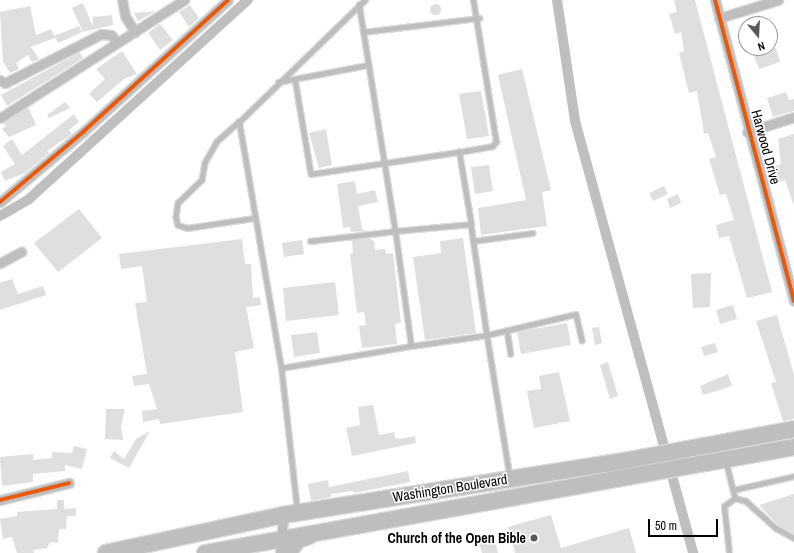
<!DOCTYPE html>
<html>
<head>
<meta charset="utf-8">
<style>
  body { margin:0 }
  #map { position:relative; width:794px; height:553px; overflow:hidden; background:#fff; font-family:"Archivo Narrow",sans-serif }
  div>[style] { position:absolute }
  .canal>* { height:10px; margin:-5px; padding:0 5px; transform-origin:5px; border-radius:5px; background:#bfbfbf }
  .building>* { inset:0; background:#dfdfdf }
  .round { border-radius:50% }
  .roads { filter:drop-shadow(1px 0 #dbdbdb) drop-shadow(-1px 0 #dbdbdb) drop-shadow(0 1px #dbdbdb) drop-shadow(0 -1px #dbdbdb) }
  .service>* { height:4.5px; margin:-2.25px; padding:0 2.25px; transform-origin:2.25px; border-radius:2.25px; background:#bebebe }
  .minor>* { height:9px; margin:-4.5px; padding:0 4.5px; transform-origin:4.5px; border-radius:4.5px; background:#bebebe }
  .trunk>* { height:16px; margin:-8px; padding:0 8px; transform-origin:8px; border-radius:8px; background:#bebebe }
  .cycleway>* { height:4px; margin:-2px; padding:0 2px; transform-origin:2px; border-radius:2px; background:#e8590c }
  .dots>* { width:11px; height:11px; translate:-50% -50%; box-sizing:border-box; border:2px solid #fff; border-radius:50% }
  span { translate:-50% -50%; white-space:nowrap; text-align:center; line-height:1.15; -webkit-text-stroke:3px #fff; paint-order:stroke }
  .street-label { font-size:14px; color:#000 }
  .poi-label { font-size:14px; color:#000; font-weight:700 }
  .right { translate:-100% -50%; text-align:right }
  .north { position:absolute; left:738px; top:16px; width:40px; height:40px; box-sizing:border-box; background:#fff; border:1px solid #999; border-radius:50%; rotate:162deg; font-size:11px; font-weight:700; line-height:16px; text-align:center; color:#000 }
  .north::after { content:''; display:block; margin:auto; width:14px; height:18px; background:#595959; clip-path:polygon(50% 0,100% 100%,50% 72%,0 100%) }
  .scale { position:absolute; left:648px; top:519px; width:70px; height:18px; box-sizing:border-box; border:2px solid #000; border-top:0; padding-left:5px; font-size:12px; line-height:14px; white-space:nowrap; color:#000; -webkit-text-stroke:3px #fff; paint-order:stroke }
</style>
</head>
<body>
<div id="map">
  <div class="canal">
    <div style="left:557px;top:0;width:122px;rotate:81.5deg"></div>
    <div style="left:575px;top:121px;width:448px;rotate:74.7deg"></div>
    <div style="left:0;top:216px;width:34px;rotate:-30deg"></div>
    <div style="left:29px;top:199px;width:296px;rotate:-42.3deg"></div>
  </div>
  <div class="building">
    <div style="clip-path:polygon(674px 0,695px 0,772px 292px,747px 298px,729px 236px,719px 238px,716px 225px,734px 220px,726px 194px,720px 195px,709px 159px,716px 157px,708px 133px,704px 134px,697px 91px,689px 93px,679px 53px,684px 51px,681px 32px,675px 34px,669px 14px,677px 12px)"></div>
    <div style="clip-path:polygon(83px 3px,93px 27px,93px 17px,112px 15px,113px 25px,83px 32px,72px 8px)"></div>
    <div class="round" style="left:429.5px;top:3.5px;width:11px;height:11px"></div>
    <div style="clip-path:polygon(190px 5px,199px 18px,189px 27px,179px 12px)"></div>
    <div style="clip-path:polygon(30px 6px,36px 35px,51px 29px,55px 38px,31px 47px,39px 59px,32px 62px,28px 55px,16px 63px,19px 69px,10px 73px,3px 62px,0 12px)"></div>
    <div style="clip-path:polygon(156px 11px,138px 21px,134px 13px)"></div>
    <div style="clip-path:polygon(160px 24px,173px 40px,160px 50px,148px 33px)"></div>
    <div style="clip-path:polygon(79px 26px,82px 32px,58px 43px,54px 36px)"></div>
    <div style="clip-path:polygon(751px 48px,776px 48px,780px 62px,759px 69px)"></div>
    <div style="clip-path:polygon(122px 51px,137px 74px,124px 79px,97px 102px,89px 94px,105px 79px,96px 69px)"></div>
    <div style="clip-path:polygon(80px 52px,83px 58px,7px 106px,1px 95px)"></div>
    <div style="clip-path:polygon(522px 69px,551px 190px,542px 192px,547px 226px,481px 235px,478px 208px,526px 200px,498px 75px)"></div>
    <div style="clip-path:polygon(481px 91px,489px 136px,467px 139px,459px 94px)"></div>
    <div style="clip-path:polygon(786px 92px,789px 100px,794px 99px,794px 111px,773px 117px,767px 98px)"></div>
    <div style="clip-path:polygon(65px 102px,70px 108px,49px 118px,47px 115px)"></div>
    <div style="clip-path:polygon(28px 107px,36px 125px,9px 137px,2px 129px,6px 126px,3px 123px)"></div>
    <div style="clip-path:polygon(74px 114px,79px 122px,69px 130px,72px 134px,47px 151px,49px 153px,25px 173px,5px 181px,1px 172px,15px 164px,3px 146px,12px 139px,22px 155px)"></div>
    <div style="clip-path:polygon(326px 129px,332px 165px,319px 168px,309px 133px)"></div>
    <div style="clip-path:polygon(794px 134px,794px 203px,793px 203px,785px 180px,779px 182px,775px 166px,781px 164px,778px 139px)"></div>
    <div style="clip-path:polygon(489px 165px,493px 191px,475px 194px,471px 167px)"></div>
    <div style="clip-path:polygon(355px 181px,357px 194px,375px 190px,378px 202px,358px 206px,362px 229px,366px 231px,351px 232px,350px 227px,343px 228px,337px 184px)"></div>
    <div style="clip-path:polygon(664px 186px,668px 194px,653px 201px,649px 193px)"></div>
    <div style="clip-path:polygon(678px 194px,681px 203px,670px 208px,667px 199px)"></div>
    <div style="clip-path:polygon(79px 209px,102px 238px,58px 272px,34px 243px)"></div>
    <div style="clip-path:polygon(368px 238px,374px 241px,375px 250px,385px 249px,386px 254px,393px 253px,401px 323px,395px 324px,397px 344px,362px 348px,359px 326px,366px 325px,364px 312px,357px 313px,350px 254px,353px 253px,352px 240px)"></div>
    <div style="clip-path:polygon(463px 238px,476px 333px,425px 340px,413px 257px,441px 253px,440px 241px)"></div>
    <div style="clip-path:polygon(242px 239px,245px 264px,251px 264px,253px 298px,260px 297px,261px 305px,246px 307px,254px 348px,235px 352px,243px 412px,160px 424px,159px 419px,143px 422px,142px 411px,157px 409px,149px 384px,134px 386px,132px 376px,147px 374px,135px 303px,147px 302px,142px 266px,121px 269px,119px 254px)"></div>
    <div style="clip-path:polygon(302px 240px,304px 254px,284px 257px,282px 243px)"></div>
    <div style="clip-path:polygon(711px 273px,710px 307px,693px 308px,691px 274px)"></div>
    <div style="clip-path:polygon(12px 279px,18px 294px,43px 286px,46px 295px,0 310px,0 283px)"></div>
    <div style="clip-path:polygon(335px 282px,339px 315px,286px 321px,283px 288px)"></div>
    <div style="clip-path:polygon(733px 305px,737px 319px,720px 324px,716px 310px)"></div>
    <div style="clip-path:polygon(777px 315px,794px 375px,794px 419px,783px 421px,771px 383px,776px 382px,756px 321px)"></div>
    <div style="clip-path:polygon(567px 323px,571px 345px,521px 354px,517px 332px)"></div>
    <div style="clip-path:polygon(599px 327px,602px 343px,595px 345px,592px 328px)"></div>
    <div style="clip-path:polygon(317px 332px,320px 353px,294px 357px,291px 335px)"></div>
    <div style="clip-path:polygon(715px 343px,718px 352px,704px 356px,701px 347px)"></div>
    <div style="clip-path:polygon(608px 362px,618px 396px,610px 399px,600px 365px)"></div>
    <div style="clip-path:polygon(559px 372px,570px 421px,534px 428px,527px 391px,541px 389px,539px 376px)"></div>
    <div style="clip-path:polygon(728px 374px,732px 386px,703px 395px,700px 386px)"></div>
    <div style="clip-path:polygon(373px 405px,379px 435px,394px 432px,395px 438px,400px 439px,415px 436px,416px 443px,352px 456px,346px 428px,360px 425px,358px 407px)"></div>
    <div style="clip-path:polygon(106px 409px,125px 409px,121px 426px,123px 440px,105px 439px)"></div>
    <div style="clip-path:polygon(150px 431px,129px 468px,110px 458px,114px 451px,124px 459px,136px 439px)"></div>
    <div style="clip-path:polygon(74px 446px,87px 449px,82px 469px,65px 465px,65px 471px,33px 474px,33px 482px,2px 486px,0 457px,33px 454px,33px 460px,52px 458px,52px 452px,72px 453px)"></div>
    <div style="clip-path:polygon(408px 471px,410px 482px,354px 493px,353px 491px,331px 494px,331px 497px,311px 501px,308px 484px,328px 480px,329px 487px)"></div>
    <div style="clip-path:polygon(794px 494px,794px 534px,778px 525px,759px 505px)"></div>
    <div style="clip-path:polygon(57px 500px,64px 500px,64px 509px,76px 508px,76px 516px,67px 516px,66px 529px,59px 529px,58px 543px,50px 542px,47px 548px,33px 550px,34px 553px,17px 553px,12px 537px,3px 539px,0 519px,17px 516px,17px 512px,57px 509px)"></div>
    <div style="clip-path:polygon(551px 515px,561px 548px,629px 528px,636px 553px,515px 553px,508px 527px)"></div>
    <div style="clip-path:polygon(493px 533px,498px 553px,482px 553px,478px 538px)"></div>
  </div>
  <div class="roads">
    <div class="service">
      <div style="left:363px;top:32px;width:117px;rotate:-6.9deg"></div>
      <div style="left:295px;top:79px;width:96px;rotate:80.4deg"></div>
      <div style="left:311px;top:174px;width:150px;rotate:-8.5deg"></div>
      <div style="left:278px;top:82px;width:92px;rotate:-10.7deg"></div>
      <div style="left:239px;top:122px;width:30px;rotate:138deg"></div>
      <div style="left:217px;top:142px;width:24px;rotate:120deg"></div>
      <div style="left:205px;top:163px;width:17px;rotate:100deg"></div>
      <div style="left:202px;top:180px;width:33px;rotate:136deg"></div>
      <div style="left:178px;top:203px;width:14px;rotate:98deg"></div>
      <div style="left:176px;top:217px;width:8px;rotate:76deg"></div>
      <div style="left:178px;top:225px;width:9px;rotate:18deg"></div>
      <div style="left:187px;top:228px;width:68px;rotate:-8.5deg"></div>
      <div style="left:471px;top:224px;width:112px;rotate:81.8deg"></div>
      <div style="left:487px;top:335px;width:91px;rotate:-13.3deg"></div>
      <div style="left:576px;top:314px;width:27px;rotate:77deg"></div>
      <div style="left:310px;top:241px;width:86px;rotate:-6.7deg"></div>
      <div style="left:395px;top:231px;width:229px;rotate:-99.1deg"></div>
      <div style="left:473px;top:241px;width:60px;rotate:-7.7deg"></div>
      <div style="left:507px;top:330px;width:24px;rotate:81deg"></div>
      <div style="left:411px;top:346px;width:116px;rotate:-97.9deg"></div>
      <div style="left:395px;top:231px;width:76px;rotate:-5.3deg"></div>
      <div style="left:471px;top:224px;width:73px;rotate:-99.5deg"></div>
      <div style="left:459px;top:152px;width:34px;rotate:-10deg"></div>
      <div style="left:492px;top:146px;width:6px;rotate:-45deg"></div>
      <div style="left:496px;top:142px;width:144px;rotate:-99.2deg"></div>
      <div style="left:281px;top:368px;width:250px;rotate:-99.7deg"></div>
      <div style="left:239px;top:122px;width:175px;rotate:-44.1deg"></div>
      <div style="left:726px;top:461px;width:38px;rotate:76deg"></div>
      <div style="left:733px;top:490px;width:63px;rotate:-12.9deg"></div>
      <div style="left:297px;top:510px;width:143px;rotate:-96.4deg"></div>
      <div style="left:281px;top:368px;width:132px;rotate:-9.6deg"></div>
      <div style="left:411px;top:346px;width:77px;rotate:-8.2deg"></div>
      <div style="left:487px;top:335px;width:144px;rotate:80.8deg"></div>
      <div style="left:729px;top:553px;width:47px;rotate:-96.1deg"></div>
      <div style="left:724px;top:506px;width:14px;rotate:-36deg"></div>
      <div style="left:735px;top:498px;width:11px;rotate:15deg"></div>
      <div style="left:746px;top:501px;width:40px;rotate:42deg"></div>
      <div style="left:776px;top:528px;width:21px;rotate:29deg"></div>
    </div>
    <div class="minor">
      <div style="left:122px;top:0;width:16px;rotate:79deg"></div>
      <div style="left:125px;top:16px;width:19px;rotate:58deg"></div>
      <div style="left:715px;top:0;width:311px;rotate:75.3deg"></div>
      <div style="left:719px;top:18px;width:62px;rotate:-17deg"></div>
      <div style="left:0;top:80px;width:6px;rotate:31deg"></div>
      <div style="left:5px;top:83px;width:108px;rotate:-27deg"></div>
      <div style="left:101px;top:34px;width:10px;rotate:6deg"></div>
      <div style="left:111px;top:35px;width:9px;rotate:49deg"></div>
      <div style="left:0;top:118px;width:219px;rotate:-32.7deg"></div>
      <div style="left:747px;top:132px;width:49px;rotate:-17.7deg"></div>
      <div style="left:0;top:202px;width:109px;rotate:-40.1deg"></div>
      <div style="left:83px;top:132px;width:196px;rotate:-42.3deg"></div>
      <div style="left:0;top:263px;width:24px;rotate:-28deg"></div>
      <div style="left:0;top:500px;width:71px;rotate:-13.8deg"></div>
      <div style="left:280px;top:553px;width:38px;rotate:-85deg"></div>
    </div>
    <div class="trunk">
      <div style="left:106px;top:553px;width:181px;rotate:-12.1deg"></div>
      <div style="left:283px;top:515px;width:350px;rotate:-9deg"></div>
      <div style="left:629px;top:460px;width:168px;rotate:-10.6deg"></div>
      <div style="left:205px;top:553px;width:598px;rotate:-10.2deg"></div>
      <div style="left:288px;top:553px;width:16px;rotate:-52deg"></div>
      <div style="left:298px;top:540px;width:12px;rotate:-20deg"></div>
    </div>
  </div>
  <div class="cycleway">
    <div style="left:715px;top:0;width:311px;rotate:75.3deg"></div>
    <div style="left:0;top:202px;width:109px;rotate:-40.1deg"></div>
    <div style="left:83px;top:132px;width:196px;rotate:-42.3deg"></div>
    <div style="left:0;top:500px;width:71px;rotate:-13.8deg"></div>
  </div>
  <div class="dots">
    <div style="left:534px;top:538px;background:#595959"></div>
  </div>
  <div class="street-label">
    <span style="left:766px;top:147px;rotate:75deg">Harwood Drive</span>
    <span style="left:450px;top:488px;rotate:-9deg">Washington Boulevard</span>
  </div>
  <div class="poi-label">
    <span class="right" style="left:526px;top:538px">Church of the Open Bible</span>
  </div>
  <div class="north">N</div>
  <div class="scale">50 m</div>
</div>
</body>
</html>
